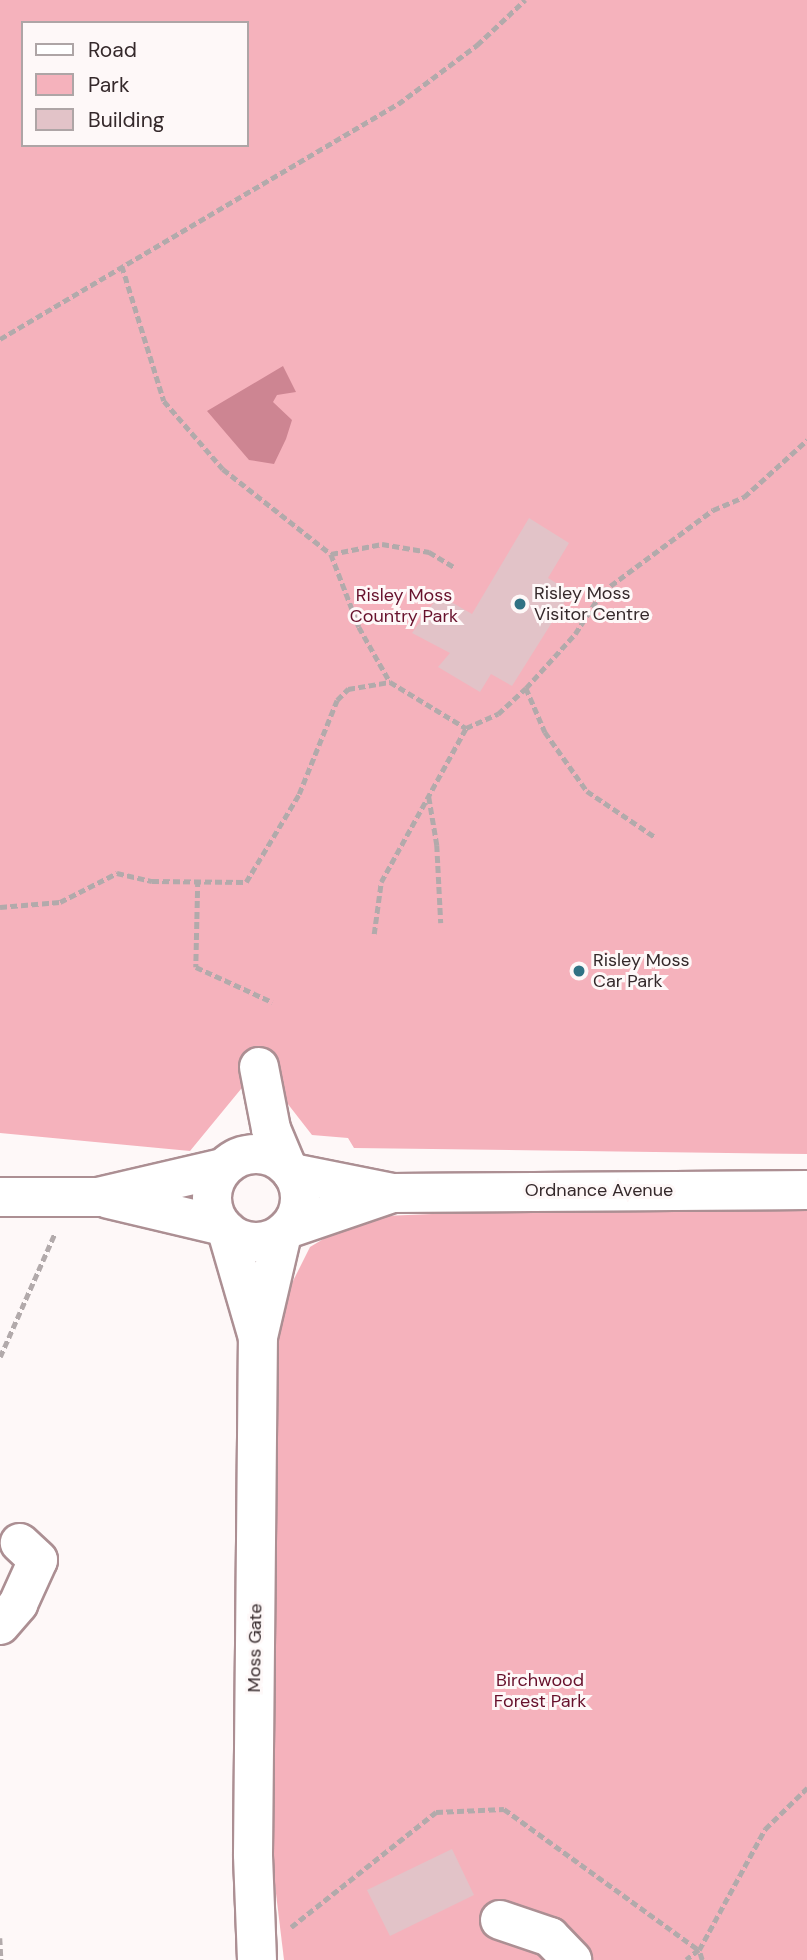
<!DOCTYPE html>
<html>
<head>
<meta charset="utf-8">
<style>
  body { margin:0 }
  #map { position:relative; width:807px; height:1960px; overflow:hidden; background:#fef8f8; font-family:"DM Sans",sans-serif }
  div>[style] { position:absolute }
  .green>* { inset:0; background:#f5b2bc }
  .water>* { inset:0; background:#cd8592 }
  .building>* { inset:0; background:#e2c3c8 }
  .path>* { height:4.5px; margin-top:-2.25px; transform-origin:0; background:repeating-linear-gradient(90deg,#b2aaab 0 7px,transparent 0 10.5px) }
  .roads { filter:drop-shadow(2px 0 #ac8f93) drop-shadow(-2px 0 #ac8f93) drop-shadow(0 2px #ac8f93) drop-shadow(0 -2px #ac8f93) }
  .minor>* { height:38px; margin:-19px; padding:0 19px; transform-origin:19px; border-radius:19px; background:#fff }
  .minor>.ring { margin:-19px; padding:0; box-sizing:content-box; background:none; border:38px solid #fff; border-radius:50% }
  .dots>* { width:19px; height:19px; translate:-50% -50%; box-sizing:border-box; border:4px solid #fef8f8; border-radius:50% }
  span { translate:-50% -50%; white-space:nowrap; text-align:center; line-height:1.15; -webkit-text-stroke:6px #fef8f8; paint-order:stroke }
  .poi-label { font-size:18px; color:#35292b }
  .left { translate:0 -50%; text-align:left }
  .park-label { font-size:18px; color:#67112c }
  .street-label { font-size:18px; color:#35292b }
  .legend { position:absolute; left:21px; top:21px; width:228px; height:126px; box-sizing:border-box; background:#fef8f8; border:2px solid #aea5a6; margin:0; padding:9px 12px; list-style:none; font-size:21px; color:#35292b }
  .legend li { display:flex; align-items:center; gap:14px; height:35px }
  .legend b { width:35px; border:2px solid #aea5a6 }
</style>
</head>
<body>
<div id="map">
  <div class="green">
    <div style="clip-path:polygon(evenodd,0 0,807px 0,807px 1154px,354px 1148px,348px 1138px,312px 1135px,259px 1067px,190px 1151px,0 1133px,0 0,23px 23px,247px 23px,247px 145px,23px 145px,23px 23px)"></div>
    <div style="clip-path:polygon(577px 1208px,807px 1211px,807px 1960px,284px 1960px,271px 1852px,277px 1313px,310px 1247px,360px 1217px)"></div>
  </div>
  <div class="water">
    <div style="clip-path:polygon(283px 366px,296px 392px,277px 395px,273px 402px,292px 420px,286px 439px,274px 464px,249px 460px,207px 411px)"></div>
  </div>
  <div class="building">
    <div style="clip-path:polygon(529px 518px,569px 543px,548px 578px,571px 592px,512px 686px,491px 674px,480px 692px,438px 667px,450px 653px,412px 633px,439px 595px,472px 614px)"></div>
    <div style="clip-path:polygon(452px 1849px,474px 1895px,390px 1936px,367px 1890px)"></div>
  </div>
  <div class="path">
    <div style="left:122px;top:266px;width:141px;rotate:72.7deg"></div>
    <div style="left:164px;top:401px;width:90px;rotate:49.1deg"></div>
    <div style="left:223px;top:469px;width:137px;rotate:38.2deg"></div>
    <div style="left:331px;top:554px;width:78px;rotate:69deg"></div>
    <div style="left:359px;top:627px;width:63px;rotate:60.6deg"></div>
    <div style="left:0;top:339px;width:462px;rotate:-30.6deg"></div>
    <div style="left:398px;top:104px;width:99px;rotate:-36.8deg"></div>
    <div style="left:477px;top:45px;width:66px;rotate:-43.2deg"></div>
    <div style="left:331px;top:554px;width:52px;rotate:-11.1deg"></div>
    <div style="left:382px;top:544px;width:48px;rotate:9.7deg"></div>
    <div style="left:429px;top:552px;width:31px;rotate:31deg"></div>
    <div style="left:526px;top:688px;width:48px;rotate:66.6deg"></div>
    <div style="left:545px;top:732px;width:72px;rotate:54.6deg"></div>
    <div style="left:587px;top:791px;width:82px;rotate:34.1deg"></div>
    <div style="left:429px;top:797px;width:49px;rotate:80.5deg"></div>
    <div style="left:437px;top:845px;width:78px;rotate:87.1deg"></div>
    <div style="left:198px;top:880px;width:87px;rotate:91.3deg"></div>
    <div style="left:196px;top:967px;width:84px;rotate:24.7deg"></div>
    <div style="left:0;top:907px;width:60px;rotate:-4.8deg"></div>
    <div style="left:60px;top:902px;width:64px;rotate:-27deg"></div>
    <div style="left:117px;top:873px;width:36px;rotate:13deg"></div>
    <div style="left:152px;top:881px;width:94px;rotate:0.6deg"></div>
    <div style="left:246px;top:882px;width:103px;rotate:-58.9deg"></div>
    <div style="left:299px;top:794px;width:101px;rotate:-68deg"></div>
    <div style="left:337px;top:700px;width:16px;rotate:-45deg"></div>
    <div style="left:348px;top:689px;width:43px;rotate:-9.5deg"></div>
    <div style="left:390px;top:682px;width:89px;rotate:31.2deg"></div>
    <div style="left:374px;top:934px;width:52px;rotate:-82.3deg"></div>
    <div style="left:381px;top:882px;width:176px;rotate:-61.1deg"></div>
    <div style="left:466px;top:728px;width:35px;rotate:-24deg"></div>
    <div style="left:498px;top:714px;width:38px;rotate:-43deg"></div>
    <div style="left:526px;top:688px;width:73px;rotate:-47.8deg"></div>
    <div style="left:575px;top:634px;width:50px;rotate:-57.3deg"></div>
    <div style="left:602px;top:592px;width:138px;rotate:-36.5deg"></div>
    <div style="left:713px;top:510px;width:34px;rotate:-23deg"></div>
    <div style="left:744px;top:497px;width:85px;rotate:-42.1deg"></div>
    <div style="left:0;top:1357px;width:136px;rotate:-66.1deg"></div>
    <div style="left:291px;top:1927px;width:185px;rotate:-38.4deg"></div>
    <div style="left:436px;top:1812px;width:68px;rotate:-2.5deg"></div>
    <div style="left:504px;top:1809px;width:241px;rotate:35.9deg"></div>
    <div style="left:699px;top:1950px;width:16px;rotate:142deg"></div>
    <div style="left:0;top:1938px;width:22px;rotate:87deg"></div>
    <div style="left:702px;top:1960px;width:10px;rotate:-107deg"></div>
    <div style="left:699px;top:1950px;width:138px;rotate:-61.4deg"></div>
    <div style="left:765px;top:1829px;width:59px;rotate:-44.3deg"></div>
  </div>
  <div class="roads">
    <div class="minor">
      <div style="left:259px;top:1067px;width:63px;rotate:79deg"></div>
      <div style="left:271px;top:1129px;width:41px;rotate:67.2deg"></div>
      <div class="ring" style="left:212px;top:1154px;width:50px;height:50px"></div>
      <div style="left:292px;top:1173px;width:102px;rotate:11.3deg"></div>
      <div style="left:392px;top:1193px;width:415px;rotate:-0.4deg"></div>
      <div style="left:0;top:1197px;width:98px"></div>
      <div style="left:98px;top:1197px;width:128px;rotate:-13.1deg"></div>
      <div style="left:109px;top:1199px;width:116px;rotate:13.4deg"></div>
      <div style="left:287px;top:1229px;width:109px;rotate:-18.8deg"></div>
      <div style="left:227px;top:1231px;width:107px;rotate:73.8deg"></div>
      <div style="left:0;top:1625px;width:28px;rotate:-49deg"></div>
      <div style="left:18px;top:1604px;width:48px;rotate:-65.6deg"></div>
      <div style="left:38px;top:1560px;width:25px;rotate:-137deg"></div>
      <div style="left:500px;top:1920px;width:53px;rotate:18.8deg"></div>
      <div style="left:550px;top:1937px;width:32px;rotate:46deg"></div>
      <div style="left:257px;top:1960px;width:106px;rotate:-92.2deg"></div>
      <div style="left:253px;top:1854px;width:517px;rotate:-89.45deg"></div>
      <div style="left:258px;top:1337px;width:106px;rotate:-76.9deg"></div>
    </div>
  </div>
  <div class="dots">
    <div style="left:520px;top:604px;background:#307284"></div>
    <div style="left:579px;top:971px;background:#307284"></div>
  </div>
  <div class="poi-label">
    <span class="left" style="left:534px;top:604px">Risley Moss<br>Visitor Centre</span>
    <span class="left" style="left:593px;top:971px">Risley Moss<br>Car Park</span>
  </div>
  <div class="park-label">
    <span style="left:404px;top:606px">Risley Moss<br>Country Park</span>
    <span style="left:540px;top:1691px">Birchwood<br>Forest Park</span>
  </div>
  <div class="street-label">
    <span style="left:599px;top:1190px">Ordnance Avenue</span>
    <span style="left:255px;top:1648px;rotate:-89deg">Moss Gate</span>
  </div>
  <ul class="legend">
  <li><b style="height:9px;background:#fff"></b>Road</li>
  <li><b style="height:19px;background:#f5b2bc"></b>Park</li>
  <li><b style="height:19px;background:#e2c3c8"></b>Building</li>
  </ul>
</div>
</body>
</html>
